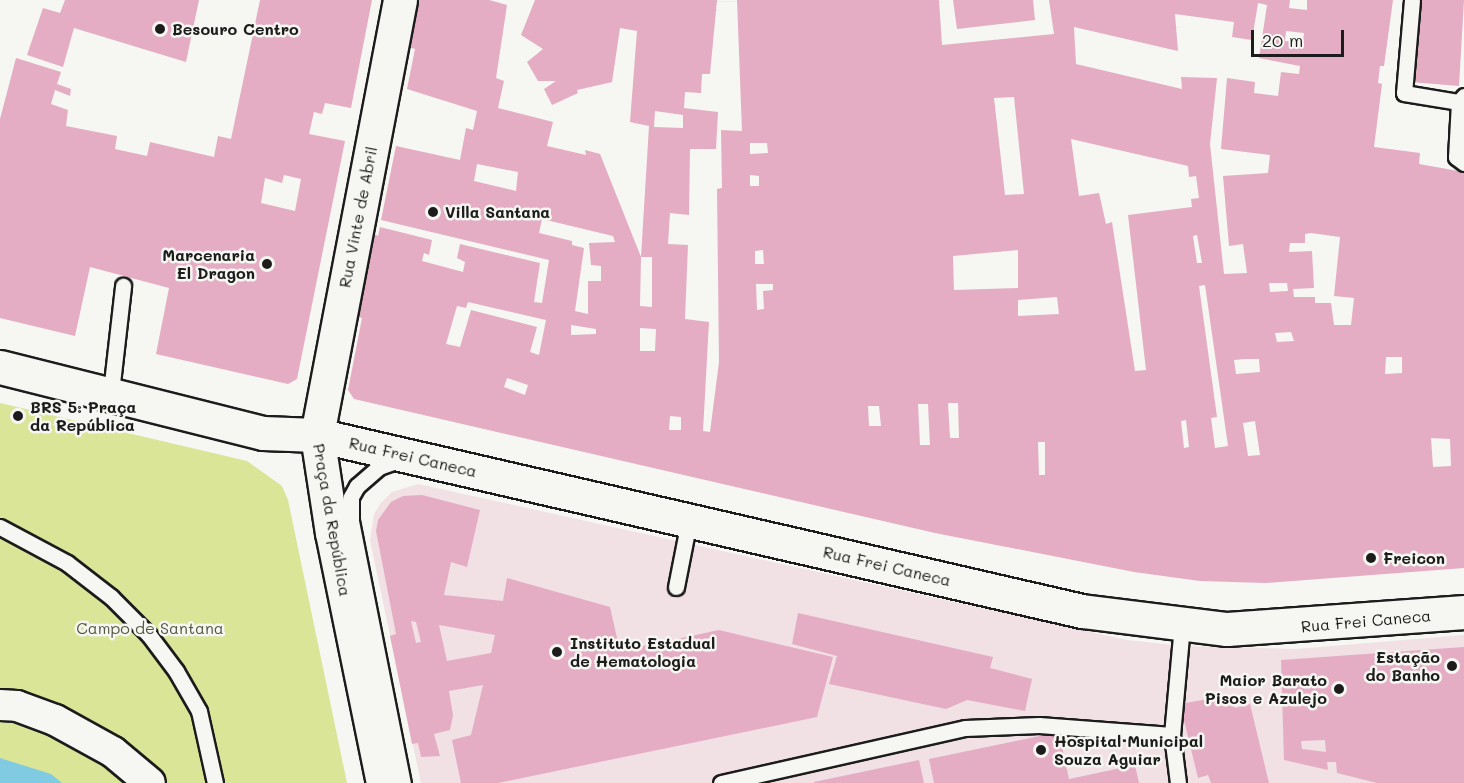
<!DOCTYPE html>
<html>
<head>
<meta charset="utf-8">
<style>
  body { margin:0 }
  #map { position:relative; width:1464px; height:783px; overflow:hidden; background:#f6f6f2; font-family:Mali,sans-serif }
  div>[style] { position:absolute }
  .built>* { inset:0; background:#f1e0e4 }
  .green>* { inset:0; background:#dae598 }
  .water>* { inset:0; background:#80cbe1 }
  .building>* { inset:0; background:#e4adc4 }
  .roads { filter:drop-shadow(2px 0 #1c1c1c) drop-shadow(-2px 0 #1c1c1c) drop-shadow(0 2px #1c1c1c) drop-shadow(0 -2px #1c1c1c) }
  .lane>* { height:15px; margin:-7.5px; padding:0 7.5px; transform-origin:7.5px; border-radius:7.5px; background:#f6f6f2 }
  .street>* { height:30px; margin:-15px; padding:0 15px; transform-origin:15px; border-radius:15px; background:#f6f6f2 }
  .secondary>* { height:33px; margin:-16.5px; padding:0 16.5px; transform-origin:16.5px; border-radius:16.5px; background:#f6f6f2 }
  .dots>* { width:16px; height:16px; translate:-50% -50%; box-sizing:border-box; border:3px solid #f6f6f2; border-radius:50% }
  span { translate:-50% -50%; white-space:nowrap; text-align:center; line-height:1.15; -webkit-text-stroke:5px #f6f6f2; paint-order:stroke }
  .poi-label { font-size:16px; color:#1c1c1c; font-weight:700 }
  .left { translate:0 -50%; text-align:left }
  .right { translate:-100% -50%; text-align:right }
  .street-label { font-size:16px; color:#1c1c1c }
  .park-label { font-size:16px; color:#555841 }
  .scale { position:absolute; left:1251px; top:30px; width:93px; height:27px; box-sizing:border-box; border:3px solid #1c1c1c; border-top:0; padding-left:8px; font-size:18px; line-height:21px; white-space:nowrap; color:#1c1c1c; -webkit-text-stroke:4px #f6f6f2; paint-order:stroke }
</style>
</head>
<body>
<div id="map">
  <div class="built">
    <div style="clip-path:polygon(418px 484px,1127px 640px,1183px 646px,1296px 649px,1464px 635px,1464px 783px,421px 783px,370px 540px,374px 514px,381px 503px,392px 492px)"></div>
  </div>
  <div class="green">
    <div style="clip-path:polygon(0 403px,247px 461px,282px 486px,288px 500px,347px 783px,0 783px)"></div>
  </div>
  <div class="water">
    <div style="clip-path:polygon(0 758px,51px 774px,62px 783px,0 783px)"></div>
  </div>
  <div class="building">
    <div style="clip-path:polygon(65px 0,199px 0,186px 62px,74px 28px,63px 67px,27px 55px,43px 8px,60px 13px)"></div>
    <div style="clip-path:polygon(evenodd,260px 0,372px 0,351px 108px,325px 103px,322px 114px,314px 112px,309px 134px,345px 141px,297px 379px,288px 384px,156px 354px,169px 288px,90px 267px,75px 336px,0 318px,0 119px,16px 58px,61px 72px,57px 84px,71px 89px,70px 96px,55px 90px,51px 104px,68px 110px,66px 126px,117px 136px,115px 149px,147px 156px,150px 142px,214px 157px,218px 136px,231px 139px,260px 0,284px 175px,301px 179px,295px 211px,261px 203px,265px 178px,282px 183px,284px 175px)"></div>
    <div style="clip-path:polygon(evenodd,419px 0,489px 0,507px 5px,496px 78px,504px 81px,498px 108px,553px 122px,547px 146px,586px 155px,585px 150px,600px 154px,641px 257px,649px 126px,630px 122px,637px 31px,620px 28px,612px 82px,577px 90px,578px 93px,552px 105px,544px 89px,556px 81px,538px 81px,527px 62px,543px 49px,521px 35px,535px 0,717px 0,710px 74px,702px 74px,701px 93px,685px 92px,684px 108px,718px 112px,716px 149px,690px 149px,689px 215px,670px 213px,668px 244px,688px 245px,685px 319px,709px 322px,703px 431px,710px 432px,719px 362px,717px 189px,722px 188px,721px 130px,742px 131px,737px 0,939px 0,942px 45px,1054px 34px,1049px 0,1290px 0,1289px 8px,1307px 10px,1307px 0,1393px 0,1384px 66px,1380px 66px,1378px 83px,1382px 84px,1374px 147px,1420px 153px,1419px 164px,1464px 172px,1464px 568px,1266px 583px,1200px 581px,1134px 572px,935px 533px,354px 399px,348px 390px,362px 318px,358px 317px,374px 234px,378px 236px,380px 227px,432px 240px,429px 255px,424px 253px,422px 261px,463px 272px,465px 262px,457px 258px,460px 244px,540px 263px,534px 302px,542px 303px,549px 260px,381px 220px,396px 146px,460px 160px,466px 128px,473px 130px,477px 111px,407px 89px,415px 49px,409px 47px,419px 0,1258px 3px,1267px 5px,1259px 58px,1300px 66px,1299px 74px,1281px 72px,1278px 96px,1254px 93px,1255px 82px,1227px 78px,1221px 149px,1270px 155px,1268px 173px,1223px 176px,1229px 246px,1243px 244px,1247px 273px,1224px 274px,1210px 144px,1217px 78px,1181px 77px,1182px 89px,1076px 64px,1074px 27px,1178px 51px,1175px 14px,1234px 22px,1232px 37px,1252px 40px,1258px 3px,419px 0,1286px 31px,1304px 33px,1303px 42px,1285px 41px,1286px 31px,419px 0,1014px 97px,1024px 194px,1005px 195px,994px 98px,1014px 97px,419px 0,655px 111px,683px 115px,683px 128px,654px 127px,655px 111px,419px 0,1071px 139px,1188px 166px,1189px 177px,1196px 176px,1199px 198px,1191px 199px,1192px 207px,1128px 215px,1146px 370px,1135px 371px,1112px 222px,1106px 224px,1099px 193px,1079px 196px,1071px 139px,419px 0,750px 143px,767px 143px,768px 153px,750px 154px,750px 143px,419px 0,477px 164px,518px 172px,516px 191px,474px 181px,477px 164px,419px 0,750px 175px,759px 176px,759px 186px,750px 186px,750px 175px,419px 0,542px 219px,613px 236px,615px 242px,589px 243px,591px 265px,601px 266px,601px 281px,588px 281px,588px 314px,575px 311px,584px 248px,572px 245px,572px 241px,539px 233px,542px 219px,419px 0,1311px 233px,1340px 237px,1334px 296px,1354px 298px,1351px 325px,1334px 325px,1331px 303px,1315px 303px,1315px 297px,1294px 297px,1293px 289px,1314px 288px,1312px 251px,1289px 252px,1290px 243px,1305px 243px,1305px 234px,1311px 233px,419px 0,1197px 235px,1202px 263px,1197px 263px,1193px 236px,1197px 235px,419px 0,763px 250px,764px 264px,755px 264px,755px 251px,763px 250px,419px 0,1018px 250px,1018px 288px,954px 290px,953px 256px,1018px 250px,419px 0,641px 257px,652px 257px,652px 307px,640px 306px,641px 257px,419px 0,1269px 283px,1287px 283px,1288px 291px,1270px 292px,1269px 283px,419px 0,756px 284px,773px 284px,773px 290px,763px 291px,764px 309px,757px 310px,756px 284px,419px 0,1205px 285px,1228px 446px,1215px 448px,1211px 418px,1217px 417px,1199px 286px,1205px 285px,419px 0,1057px 297px,1059px 314px,1018px 316px,1018px 300px,1057px 297px,419px 0,468px 302px,546px 320px,539px 355px,530px 352px,537px 327px,471px 310px,460px 347px,446px 344px,457px 306px,466px 308px,468px 302px,419px 0,571px 325px,596px 329px,596px 334px,571px 335px,571px 325px,419px 0,640px 328px,656px 329px,655px 351px,640px 351px,640px 328px,419px 0,1291px 332px,1294px 341px,1277px 342px,1275px 333px,1291px 332px,419px 0,1386px 357px,1402px 357px,1402px 373px,1385px 374px,1386px 357px,419px 0,1245px 359px,1259px 359px,1260px 372px,1236px 374px,1234px 360px,1245px 359px,419px 0,507px 378px,528px 385px,525px 395px,504px 387px,507px 378px,419px 0,948px 403px,958px 403px,959px 438px,950px 438px,948px 403px,419px 0,918px 404px,928px 404px,930px 445px,920px 445px,918px 404px,419px 0,868px 406px,879px 406px,881px 426px,869px 426px,868px 406px,419px 0,670px 416px,681px 417px,681px 430px,669px 430px,670px 416px,419px 0,1186px 420px,1189px 447px,1184px 448px,1181px 421px,1186px 420px,419px 0,1255px 421px,1260px 455px,1248px 456px,1243px 423px,1255px 421px,419px 0,1431px 438px,1450px 439px,1451px 466px,1433px 467px,1431px 438px,419px 0,1038px 442px,1045px 442px,1045px 475px,1039px 475px,1038px 442px)"></div>
    <div style="clip-path:polygon(953px 0,1033px 0,1035px 20px,957px 29px)"></div>
    <div style="clip-path:polygon(1421px 0,1464px 0,1459px 86px,1410px 82px)"></div>
    <div style="clip-path:polygon(evenodd,422px 495px,480px 510px,467px 567px,451px 562px,444px 595px,503px 601px,507px 578px,610px 607px,620px 651px,719px 630px,833px 657px,817px 717px,498px 783px,461px 783px,452px 740px,471px 735px,483px 685px,449px 691px,453px 715px,450px 730px,434px 734px,440px 756px,421px 757px,418px 743px,412px 744px,390px 636px,396px 634px,376px 531px,378px 520px,391px 502px,403px 496px,422px 495px,411px 621px,416px 622px,421px 642px,416px 643px,411px 621px,422px 495px,439px 625px,495px 635px,491px 653px,447px 661px,439px 625px)"></div>
    <div style="clip-path:polygon(798px 613px,993px 657px,990px 668px,1032px 679px,1025px 711px,967px 700px,946px 709px,829px 684px,837px 656px,792px 644px)"></div>
    <div style="clip-path:polygon(evenodd,1464px 647px,1464px 783px,1377px 783px,1337px 773px,1336px 762px,1327px 762px,1328px 770px,1284px 760px,1281px 660px,1464px 647px,1325px 740px,1326px 752px,1302px 749px,1301px 741px,1325px 740px)"></div>
    <div style="clip-path:polygon(1230px 695px,1235px 708px,1250px 704px,1269px 783px,1211px 783px,1208px 775px,1198px 778px,1180px 704px)"></div>
    <div style="clip-path:polygon(1059px 732px,1069px 779px,1135px 765px,1139px 783px,934px 783px,929px 759px)"></div>
    <div style="clip-path:polygon(919px 760px,924px 783px,814px 783px,814px 782px)"></div>
  </div>
  <div class="roads">
    <div class="lane">
      <div style="left:1412px;top:0;width:93px;rotate:94.9deg"></div>
      <div style="left:1404px;top:93px;width:56px;rotate:9.3deg"></div>
      <div style="left:1464px;top:96px;width:8px;rotate:130deg"></div>
      <div style="left:1459px;top:102px;width:55px;rotate:93.1deg"></div>
      <div style="left:1456px;top:157px;width:10px;rotate:37deg"></div>
      <div style="left:111px;top:392px;width:107px;rotate:-83.5deg"></div>
      <div style="left:399px;top:460px;width:21px;rotate:161deg"></div>
      <div style="left:379px;top:467px;width:29px;rotate:139deg"></div>
      <div style="left:357px;top:486px;width:13px;rotate:119deg"></div>
      <div style="left:351px;top:497px;width:24px;rotate:90deg"></div>
      <div style="left:351px;top:521px;width:267px;rotate:78.8deg"></div>
      <div style="left:0;top:527px;width:76px;rotate:28.2deg"></div>
      <div style="left:67px;top:563px;width:56px;rotate:37.7deg"></div>
      <div style="left:111px;top:597px;width:54px;rotate:45deg"></div>
      <div style="left:149px;top:635px;width:45px;rotate:53.1deg"></div>
      <div style="left:176px;top:671px;width:46px;rotate:60.1deg"></div>
      <div style="left:199px;top:711px;width:74px;rotate:77.5deg"></div>
      <div style="left:676px;top:587px;width:67px;rotate:-78.9deg"></div>
      <div style="left:721px;top:783px;width:250px;rotate:-12.7deg"></div>
      <div style="left:965px;top:728px;width:74px;rotate:-2.3deg"></div>
      <div style="left:1039px;top:725px;width:133px;rotate:4.3deg"></div>
      <div style="left:1178px;top:783px;width:48px;rotate:-97.1deg"></div>
      <div style="left:1172px;top:735px;width:110px;rotate:-84.8deg"></div>
    </div>
    <div class="street">
      <div style="left:0;top:705px;width:17px;rotate:3deg"></div>
      <div style="left:17px;top:706px;width:40px;rotate:20.2deg"></div>
      <div style="left:55px;top:720px;width:66px;rotate:28.9deg"></div>
      <div style="left:113px;top:752px;width:48px;rotate:40deg"></div>
    </div>
    <div class="secondary">
      <div style="left:0;top:367px;width:271px;rotate:14.1deg"></div>
      <div style="left:263px;top:433px;width:54px;rotate:2.1deg"></div>
      <div style="left:317px;top:435px;width:785px;rotate:12.96deg"></div>
      <div style="left:1082px;top:611px;width:146px;rotate:7.1deg"></div>
      <div style="left:1227px;top:629px;width:238px;rotate:-4.1deg"></div>
      <div style="left:383px;top:783px;width:255px;rotate:-101.5deg"></div>
      <div style="left:332px;top:533px;width:99px;rotate:-98.7deg"></div>
      <div style="left:317px;top:435px;width:443px;rotate:-79.2deg"></div>
    </div>
  </div>
  <div class="dots">
    <div style="left:160px;top:29px;background:#1c1c1c"></div>
    <div style="left:433px;top:212px;background:#1c1c1c"></div>
    <div style="left:267px;top:264px;background:#1c1c1c"></div>
    <div style="left:18px;top:416px;background:#1c1c1c"></div>
    <div style="left:1371px;top:558px;background:#1c1c1c"></div>
    <div style="left:557px;top:652px;background:#1c1c1c"></div>
    <div style="left:1452px;top:666px;background:#1c1c1c"></div>
    <div style="left:1339px;top:689px;background:#1c1c1c"></div>
    <div style="left:1041px;top:750px;background:#1c1c1c"></div>
  </div>
  <div class="poi-label">
    <span class="left" style="left:172px;top:29px">Besouro Centro</span>
    <span class="left" style="left:445px;top:212px">Villa Santana</span>
    <span class="right" style="left:255px;top:264px">Marcenaria<br>El Dragon</span>
    <span class="left" style="left:30px;top:416px">BRS 5: Praça<br>da República</span>
    <span class="left" style="left:1383px;top:558px">Freicon</span>
    <span class="left" style="left:570px;top:652px">Instituto Estadual<br>de Hematologia</span>
    <span class="right" style="left:1440px;top:666px">Estação<br>do Banho</span>
    <span class="right" style="left:1327px;top:689px">Maior Barato<br>Pisos e Azulejo</span>
    <span class="left" style="left:1054px;top:750px">Hospital Municipal<br>Souza Aguiar</span>
  </div>
  <div class="street-label">
    <span style="left:358px;top:217px;rotate:-79deg">Rua Vinte de Abril</span>
    <span style="left:413px;top:457px;rotate:13deg">Rua Frei Caneca</span>
    <span style="left:332px;top:520px;rotate:80deg">Praça da República</span>
    <span style="left:887px;top:566px;rotate:13deg">Rua Frei Caneca</span>
    <span style="left:1366px;top:621px;rotate:-5deg">Rua Frei Caneca</span>
  </div>
  <div class="park-label">
    <span style="left:150px;top:628px">Campo de Santana</span>
  </div>
  <div class="scale">20 m</div>
</div>
</body>
</html>
